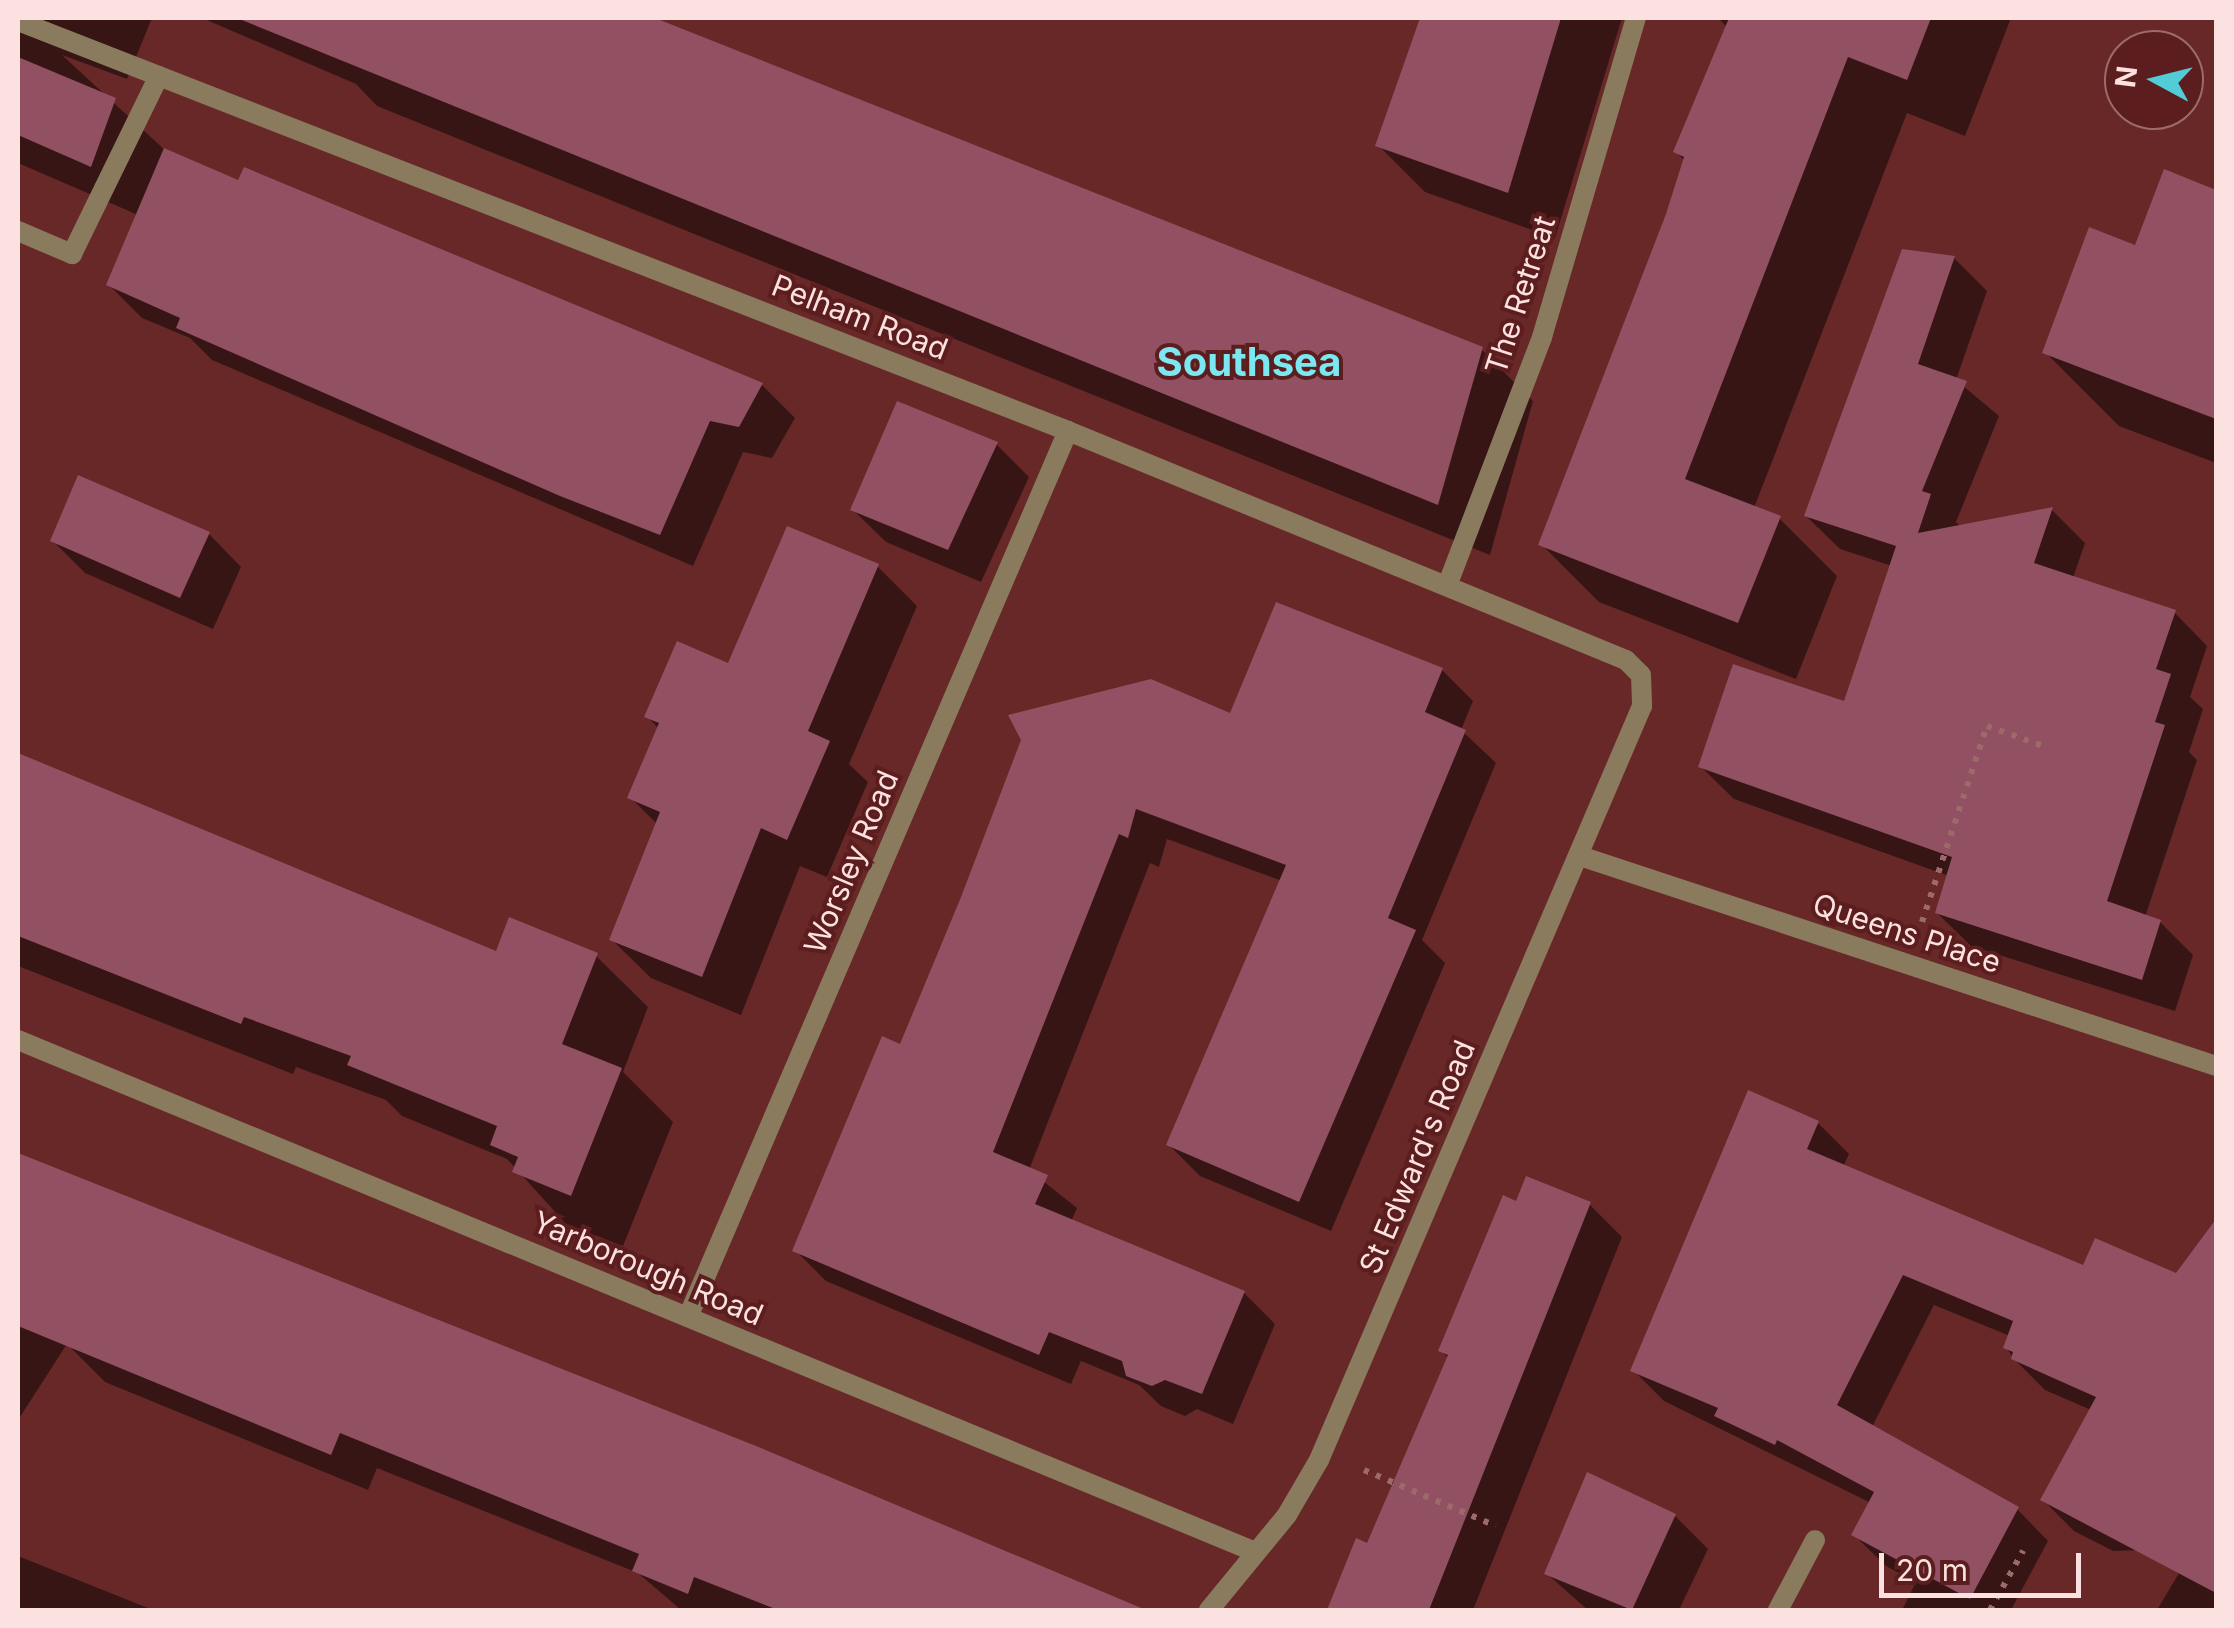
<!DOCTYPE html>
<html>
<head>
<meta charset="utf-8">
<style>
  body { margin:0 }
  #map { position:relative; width:2234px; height:1628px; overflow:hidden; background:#682828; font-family:Inter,sans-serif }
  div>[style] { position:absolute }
  .shadow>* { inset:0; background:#0007 }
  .building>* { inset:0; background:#925063 }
  .path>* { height:6px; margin-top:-3px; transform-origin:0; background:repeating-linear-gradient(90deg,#9c6a69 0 5px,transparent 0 13px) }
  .lane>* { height:20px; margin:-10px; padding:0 10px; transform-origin:10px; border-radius:10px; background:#8a7b5e }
  .street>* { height:20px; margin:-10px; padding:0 10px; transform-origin:10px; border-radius:10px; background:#8a7b5e }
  span { translate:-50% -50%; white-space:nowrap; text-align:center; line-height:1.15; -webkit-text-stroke:8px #5c1d1e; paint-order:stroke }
  .street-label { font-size:30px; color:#fbe2e0 }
  .district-label { font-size:40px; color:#7be7f0; font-weight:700 }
  .frame { position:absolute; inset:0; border:20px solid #fbe2e0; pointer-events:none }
  .north { position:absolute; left:2104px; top:30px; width:100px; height:100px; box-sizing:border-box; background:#5c1d1e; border:2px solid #9c6c6c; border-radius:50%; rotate:277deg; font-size:28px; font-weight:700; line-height:40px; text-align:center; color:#fbe2e0 }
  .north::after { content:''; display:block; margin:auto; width:35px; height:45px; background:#52ccd6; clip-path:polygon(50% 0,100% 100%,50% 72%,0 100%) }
  .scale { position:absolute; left:1879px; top:1553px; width:202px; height:45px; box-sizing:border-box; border:5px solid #fbe2e0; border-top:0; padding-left:12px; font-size:30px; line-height:35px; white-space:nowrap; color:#fbe2e0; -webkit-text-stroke:8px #5c1d1e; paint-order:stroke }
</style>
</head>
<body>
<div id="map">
  <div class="shadow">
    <div style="clip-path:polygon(18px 18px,152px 18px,127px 79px,62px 55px,167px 152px,239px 184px,245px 170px,762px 385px,795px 418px,772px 458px,743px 452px,693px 566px,212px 360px,190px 338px,142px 318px,109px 285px,138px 215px,18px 163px)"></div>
    <div style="clip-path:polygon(202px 18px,648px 18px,1481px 349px,1533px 401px,1490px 555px,377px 106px,356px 84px)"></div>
    <div style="clip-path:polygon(1423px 18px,1622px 18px,1555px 238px,1425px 192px,1378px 145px)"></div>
    <div style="clip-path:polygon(1718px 18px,2011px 18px,1965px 136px,1907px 113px,1754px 508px,1779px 518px,1837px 576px,1796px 679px,1599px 602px,1541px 544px,1669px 215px,1685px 161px,1676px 152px,1727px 27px)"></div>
    <div style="clip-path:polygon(2165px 173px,2216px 192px,2216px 463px,2119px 426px,2045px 352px,2136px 248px)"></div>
    <div style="clip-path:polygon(1954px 258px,1987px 291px,1956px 380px,1999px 416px,1956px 522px,1961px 527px,2052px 510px,2085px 543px,2073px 578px,2174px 612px,2207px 646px,2190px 697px,2203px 709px,2189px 752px,2197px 760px,2145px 917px,2160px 922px,2193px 955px,2175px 1011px,1971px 946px,1937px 913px,1949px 876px,1734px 799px,1700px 766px,1846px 705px,1892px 566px,1840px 549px,1806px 516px)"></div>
    <div style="clip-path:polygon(996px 444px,1029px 477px,981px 582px,886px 542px,853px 510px)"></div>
    <div style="clip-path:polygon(209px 534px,241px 567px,213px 629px,85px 573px,53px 541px)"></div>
    <div style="clip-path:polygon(877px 566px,917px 606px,849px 764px,868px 782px,827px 877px,800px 866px,741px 1015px,651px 978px,611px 939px,658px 825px,630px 797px,659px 729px,647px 716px)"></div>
    <div style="clip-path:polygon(1442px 670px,1473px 701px,1461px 730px,1496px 763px,1422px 940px,1445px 963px,1331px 1231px,1200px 1176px,1169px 1145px,1282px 881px,1167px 839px,1159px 867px,1150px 863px,1029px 1170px,1077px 1208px,1071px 1222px,1244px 1293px,1275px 1324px,1233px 1424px,1197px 1409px,1185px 1416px,1161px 1406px,1139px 1385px,1081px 1361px,1071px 1384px,826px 1281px,795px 1250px,901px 1047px,963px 898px,1231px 716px)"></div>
    <div style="clip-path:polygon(18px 754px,497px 954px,596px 956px,648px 1007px,623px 1072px,673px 1122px,623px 1246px,566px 1224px,507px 1159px,402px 1116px,386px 1100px,296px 1067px,293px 1074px,18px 966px)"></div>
    <div style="clip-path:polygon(1818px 1123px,1849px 1154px,1843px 1167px,2085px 1269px,2177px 1276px,2216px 1223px,2216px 1547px,2196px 1548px,2216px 1560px,2216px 1610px,2157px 1610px,2194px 1548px,2113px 1551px,2074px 1531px,2043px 1500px,2091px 1410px,2045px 1390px,2014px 1359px,2006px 1347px,2010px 1336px,1934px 1305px,1872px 1427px,2017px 1509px,2048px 1541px,2011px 1610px,1902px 1610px,1916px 1582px,1886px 1566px,1854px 1535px,1871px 1503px,1664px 1401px,1633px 1370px)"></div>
    <div style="clip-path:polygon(18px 1155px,1116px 1599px,1128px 1610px,681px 1610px,638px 1573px,377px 1468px,368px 1490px,105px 1382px,67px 1344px,18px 1420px)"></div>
    <div style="clip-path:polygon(1517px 1204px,1589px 1204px,1622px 1237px,1473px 1610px,1329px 1610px,1357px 1541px,1369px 1546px,1449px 1358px,1441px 1351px)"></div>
    <div style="clip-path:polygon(1675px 1516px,1708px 1549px,1679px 1610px,1588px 1610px,1547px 1574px)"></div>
    <div style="clip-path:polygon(18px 1556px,153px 1610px,18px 1610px)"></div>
  </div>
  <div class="building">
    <div style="clip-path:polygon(237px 18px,655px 18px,1483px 347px,1438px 505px)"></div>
    <div style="clip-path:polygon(1420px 18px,1561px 18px,1508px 193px,1375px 146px)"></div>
    <div style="clip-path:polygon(1729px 18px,1931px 18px,1907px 80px,1848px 57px,1685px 479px,1781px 516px,1738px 623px,1538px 545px,1666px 214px,1684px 157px,1673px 152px)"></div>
    <div style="clip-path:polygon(18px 57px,116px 98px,91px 167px,18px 135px)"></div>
    <div style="clip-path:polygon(164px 148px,238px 180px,244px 167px,763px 383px,739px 427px,710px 421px,660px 535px,560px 496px,176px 328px,180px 318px,106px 285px)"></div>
    <div style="clip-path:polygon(2164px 169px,2216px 190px,2216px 419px,2042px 353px,2089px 227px,2135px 245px)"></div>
    <div style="clip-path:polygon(1902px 249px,1955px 256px,1918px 364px,1967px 381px,1922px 491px,1931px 494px,1918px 533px,2053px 507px,2034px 563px,2176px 610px,2156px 669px,2171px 674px,2155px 722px,2165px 725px,2107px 901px,2161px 920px,2142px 980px,1935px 913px,1952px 857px,1698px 767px,1733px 664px,1844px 701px,1896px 546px,1804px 516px)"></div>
    <div style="clip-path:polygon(897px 401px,998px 442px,948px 550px,850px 510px)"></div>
    <div style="clip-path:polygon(78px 475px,210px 532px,180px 598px,50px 541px)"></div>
    <div style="clip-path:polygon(787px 526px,879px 564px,808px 731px,830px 741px,787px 840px,761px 828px,702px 977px,609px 940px,660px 812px,627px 798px,659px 723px,644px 717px,677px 641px,728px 663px)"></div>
    <div style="clip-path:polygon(1276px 602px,1443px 668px,1425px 712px,1466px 730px,1388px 918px,1416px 930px,1299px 1202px,1166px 1145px,1286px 865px,1136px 809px,1128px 838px,1119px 834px,993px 1152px,1048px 1175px,1035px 1204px,1245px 1291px,1202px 1394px,1165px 1380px,1152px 1386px,1126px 1376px,1122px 1361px,1049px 1332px,1039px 1355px,792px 1251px,882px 1036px,900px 1044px,961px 897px,1021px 740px,1008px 715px,1151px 679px,1230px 713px)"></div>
    <div style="clip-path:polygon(18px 753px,496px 951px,509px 917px,598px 953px,562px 1044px,622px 1068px,571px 1196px,512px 1172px,518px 1157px,490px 1145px,497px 1126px,347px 1065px,351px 1056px,244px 1017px,241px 1024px,18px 936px)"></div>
    <div style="clip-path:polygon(1748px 1090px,1819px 1121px,1807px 1149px,2083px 1265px,2095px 1238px,2176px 1273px,2216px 1219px,2216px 1593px,2040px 1500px,2096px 1397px,2011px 1359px,2013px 1352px,2003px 1348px,2013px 1321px,1903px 1275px,1837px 1405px,2019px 1507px,1970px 1599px,1851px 1535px,1874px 1492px,1777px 1440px,1775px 1445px,1714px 1416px,1718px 1408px,1630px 1371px)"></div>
    <div style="clip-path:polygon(18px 1153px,761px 1448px,1146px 1610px,778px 1610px,694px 1577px,688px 1594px,632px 1571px,639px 1554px,340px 1433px,331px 1455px,18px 1326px)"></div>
    <div style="clip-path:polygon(1526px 1176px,1591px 1202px,1429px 1610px,1327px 1610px,1356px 1538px,1367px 1543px,1448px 1355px,1438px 1351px,1503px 1195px,1516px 1201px)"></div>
    <div style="clip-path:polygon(1587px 1472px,1676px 1514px,1632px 1610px,1544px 1574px)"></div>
  </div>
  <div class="path">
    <div style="left:1922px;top:922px;width:206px;rotate:-71.7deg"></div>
    <div style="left:1987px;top:726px;width:63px;rotate:19.6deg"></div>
    <div style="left:1364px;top:1470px;width:143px;rotate:23deg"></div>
    <div style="left:1990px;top:1610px;width:68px;rotate:-60.8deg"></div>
  </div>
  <div class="lane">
    <div style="left:18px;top:231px;width:59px;rotate:23.1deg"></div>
    <div style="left:72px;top:254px;width:198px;rotate:-64deg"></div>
  </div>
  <div class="street">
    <div style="left:18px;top:21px;width:1127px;rotate:21.33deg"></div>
    <div style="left:1068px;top:431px;width:603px;rotate:22.31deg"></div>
    <div style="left:1626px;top:660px;width:21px;rotate:45deg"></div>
    <div style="left:1641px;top:675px;width:31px;rotate:88deg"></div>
    <div style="left:1642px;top:706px;width:820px;rotate:113.19deg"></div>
    <div style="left:1319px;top:1460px;width:64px;rotate:120.2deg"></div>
    <div style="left:1287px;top:1515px;width:123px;rotate:129.4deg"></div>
    <div style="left:1447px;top:586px;width:267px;rotate:-69.1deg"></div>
    <div style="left:1542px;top:337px;width:333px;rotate:-73.6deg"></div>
    <div style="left:1580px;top:856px;width:670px;rotate:18.27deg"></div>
    <div style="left:18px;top:1040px;width:1339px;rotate:22.48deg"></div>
    <div style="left:688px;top:1317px;width:964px;rotate:-66.79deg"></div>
    <div style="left:1778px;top:1610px;width:79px;rotate:-62.1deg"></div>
  </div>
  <div class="street-label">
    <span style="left:1520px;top:295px;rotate:-72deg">The Retreat</span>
    <span style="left:860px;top:317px;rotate:21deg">Pelham Road</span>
    <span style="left:851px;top:862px;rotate:-67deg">Worsley Road</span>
    <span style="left:1907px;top:933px;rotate:18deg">Queens Place</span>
    <span style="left:1417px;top:1157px;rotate:-67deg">St Edward's Road</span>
    <span style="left:648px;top:1268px;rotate:23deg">Yarborough Road</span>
  </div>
  <div class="district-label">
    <span style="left:1249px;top:362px">Southsea</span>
  </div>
  <div class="frame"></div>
  <div class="north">N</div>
  <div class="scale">20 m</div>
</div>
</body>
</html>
